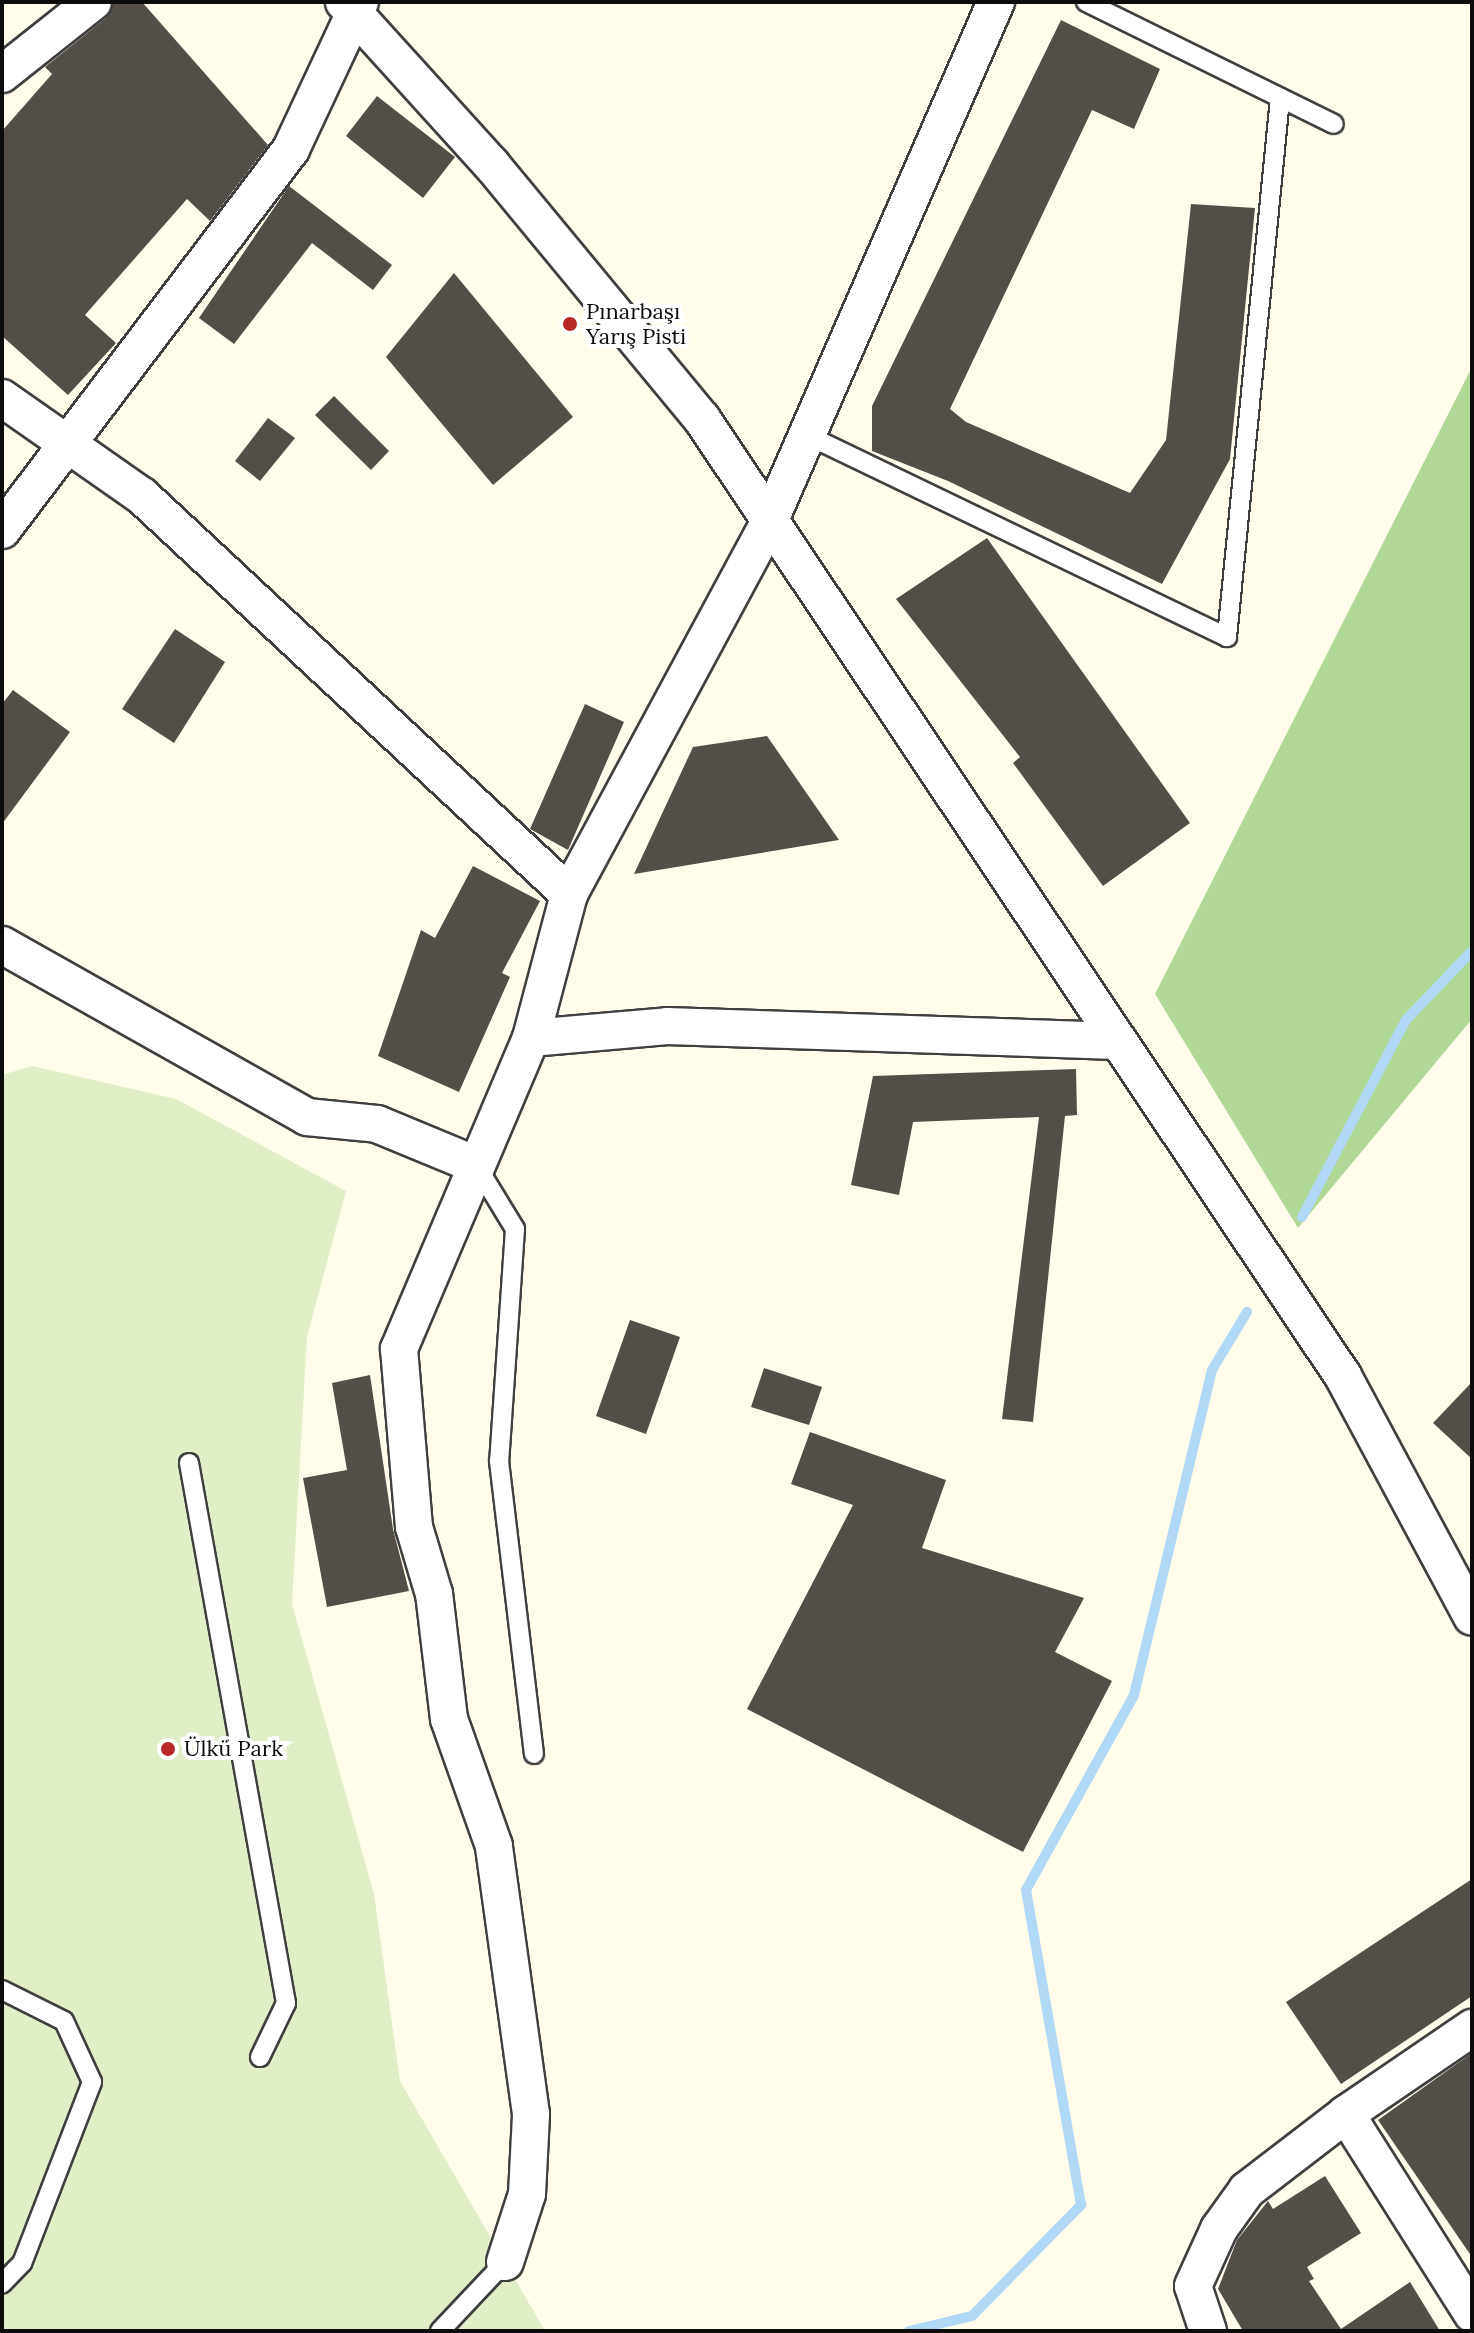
<!DOCTYPE html>
<html>
<head>
<meta charset="utf-8">
<style>
  body { margin:0 }
  #map { position:relative; width:1474px; height:2333px; overflow:hidden; background:#fffceb; font-family:Lora,serif }
  div>[style] { position:absolute }
  .forest>* { inset:0; background:#b1d896 }
  .pitch>* { inset:0; background:#e0efc8 }
  .stream>* { height:10px; margin:-5px; padding:0 5px; transform-origin:5px; border-radius:5px; background:#b1d9f5 }
  .building>* { inset:0; background:#544e49 }
  .roads { filter:drop-shadow(2px 0 #3f3f3f) drop-shadow(-2px 0 #3f3f3f) drop-shadow(0 2px #3f3f3f) drop-shadow(0 -2px #3f3f3f) }
  .service>* { height:18px; margin:-9px; padding:0 9px; transform-origin:9px; border-radius:9px; background:#fff }
  .minor>* { height:36px; margin:-18px; padding:0 18px; transform-origin:18px; border-radius:18px; background:#fff }
  .dots>* { width:22px; height:22px; translate:-50% -50%; box-sizing:border-box; border:4px solid #fff; border-radius:50% }
  span { translate:-50% -50%; white-space:nowrap; text-align:center; line-height:1.15; -webkit-text-stroke:8px #fff; paint-order:stroke }
  .poi-label { font-size:22px; color:#0c0c0c }
  .left { translate:0 -50%; text-align:left }
  .frame { position:absolute; inset:0; border:4px solid #0c0c0c; pointer-events:none }
</style>
</head>
<body>
<div id="map">
  <div class="forest">
    <div style="clip-path:polygon(1472px 367px,1472px 1019px,1298px 1228px,1155px 994px)"></div>
  </div>
  <div class="pitch">
    <div style="clip-path:polygon(32px 1066px,176px 1099px,346px 1191px,307px 1337px,292px 1604px,374px 1894px,400px 2081px,545px 2331px,2px 2331px,2px 1075px)"></div>
  </div>
  <div class="stream">
    <div style="left:1302px;top:1217px;width:223px;rotate:-62.2deg"></div>
    <div style="left:1406px;top:1020px;width:95px;rotate:-46.3deg"></div>
    <div style="left:909px;top:2331px;width:65px;rotate:-13.4deg"></div>
    <div style="left:972px;top:2316px;width:156px;rotate:-45.5deg"></div>
    <div style="left:1081px;top:2205px;width:320px;rotate:-99.9deg"></div>
    <div style="left:1026px;top:1890px;width:223px;rotate:-61deg"></div>
    <div style="left:1134px;top:1695px;width:334px;rotate:-76.5deg"></div>
    <div style="left:1212px;top:1370px;width:68px;rotate:-58.9deg"></div>
  </div>
  <div class="building">
    <div style="clip-path:polygon(114px 2px,142px 2px,268px 145px,210px 221px,187px 199px,85px 315px,116px 343px,68px 395px,2px 336px,2px 131px,52px 74px,45px 67px,106px 18px)"></div>
    <div style="clip-path:polygon(1061px 20px,1160px 69px,1134px 129px,1092px 110px,950px 409px,966px 422px,1130px 493px,1166px 440px,1191px 204px,1255px 208px,1230px 459px,1162px 584px,948px 481px,872px 451px,872px 406px)"></div>
    <div style="clip-path:polygon(377px 96px,455px 157px,423px 198px,346px 136px)"></div>
    <div style="clip-path:polygon(289px 186px,392px 265px,373px 290px,312px 243px,234px 344px,199px 318px)"></div>
    <div style="clip-path:polygon(454px 273px,573px 417px,493px 485px,386px 357px)"></div>
    <div style="clip-path:polygon(334px 396px,389px 451px,371px 470px,315px 415px)"></div>
    <div style="clip-path:polygon(268px 418px,295px 438px,260px 481px,235px 461px)"></div>
    <div style="clip-path:polygon(987px 538px,1190px 823px,1103px 886px,1013px 763px,1020px 757px,896px 599px)"></div>
    <div style="clip-path:polygon(175px 629px,225px 662px,174px 743px,122px 709px)"></div>
    <div style="clip-path:polygon(13px 690px,70px 732px,2px 824px,2px 704px)"></div>
    <div style="clip-path:polygon(585px 704px,624px 722px,568px 850px,530px 829px)"></div>
    <div style="clip-path:polygon(767px 736px,839px 840px,634px 874px,693px 747px)"></div>
    <div style="clip-path:polygon(473px 866px,540px 901px,502px 973px,510px 977px,459px 1092px,378px 1056px,421px 930px,435px 938px)"></div>
    <div style="clip-path:polygon(1076px 1069px,1077px 1115px,1065px 1116px,1033px 1422px,1002px 1419px,1039px 1117px,913px 1122px,899px 1195px,851px 1185px,873px 1076px)"></div>
    <div style="clip-path:polygon(630px 1320px,680px 1337px,646px 1434px,596px 1416px)"></div>
    <div style="clip-path:polygon(764px 1368px,822px 1387px,809px 1425px,751px 1407px)"></div>
    <div style="clip-path:polygon(370px 1375px,393px 1529px,409px 1591px,327px 1607px,303px 1478px,347px 1470px,332px 1383px)"></div>
    <div style="clip-path:polygon(1472px 1382px,1472px 1459px,1433px 1423px)"></div>
    <div style="clip-path:polygon(810px 1432px,946px 1480px,922px 1548px,1084px 1598px,1055px 1652px,1112px 1681px,1023px 1852px,747px 1709px,853px 1505px,791px 1484px)"></div>
    <div style="clip-path:polygon(1472px 1879px,1472px 1996px,1341px 2084px,1286px 2002px)"></div>
    <div style="clip-path:polygon(1472px 2053px,1472px 2257px,1378px 2120px)"></div>
    <div style="clip-path:polygon(1325px 2176px,1361px 2233px,1307px 2267px,1314px 2279px,1309px 2281px,1341px 2329px,1410px 2282px,1440px 2331px,1243px 2331px,1218px 2289px,1237px 2240px,1268px 2201px,1273px 2209px)"></div>
  </div>
  <div class="roads">
    <div class="service">
      <div style="left:1086px;top:2px;width:276px;rotate:26.2deg"></div>
      <div style="left:807px;top:435px;width:466px;rotate:25.7deg"></div>
      <div style="left:1227px;top:637px;width:542px;rotate:-84.38deg"></div>
      <div style="left:476px;top:1165px;width:75px;rotate:58.6deg"></div>
      <div style="left:515px;top:1229px;width:233px;rotate:93.9deg"></div>
      <div style="left:499px;top:1461px;width:295px;rotate:83.2deg"></div>
      <div style="left:189px;top:1463px;width:549px;rotate:79.82deg"></div>
      <div style="left:286px;top:2003px;width:60px;rotate:115.7deg"></div>
      <div style="left:2px;top:1990px;width:69px;rotate:26.6deg"></div>
      <div style="left:64px;top:2021px;width:67px;rotate:65.3deg"></div>
      <div style="left:92px;top:2082px;width:194px;rotate:111.1deg"></div>
      <div style="left:22px;top:2263px;width:29px;rotate:134deg"></div>
      <div style="left:440px;top:2331px;width:95px;rotate:-46.7deg"></div>
    </div>
    <div class="minor">
      <div style="left:344px;top:2px;width:219px;rotate:47.8deg"></div>
      <div style="left:491px;top:164px;width:331px;rotate:50.4deg"></div>
      <div style="left:702px;top:419px;width:1152px;rotate:56.19deg"></div>
      <div style="left:1343px;top:1376px;width:273px;rotate:61.8deg"></div>
      <div style="left:2px;top:74px;width:116px;rotate:-38.4deg"></div>
      <div style="left:2px;top:398px;width:171px;rotate:35deg"></div>
      <div style="left:142px;top:496px;width:584px;rotate:42.99deg"></div>
      <div style="left:2px;top:530px;width:478px;rotate:-52.8deg"></div>
      <div style="left:291px;top:149px;width:162px;rotate:-64.9deg"></div>
      <div style="left:2px;top:945px;width:350px;rotate:29.4deg"></div>
      <div style="left:307px;top:1117px;width:70px;rotate:5.7deg"></div>
      <div style="left:377px;top:1124px;width:107px;rotate:22.5deg"></div>
      <div style="left:531px;top:1038px;width:137px;rotate:-5deg"></div>
      <div style="left:667px;top:1026px;width:449px;rotate:1.9deg"></div>
      <div style="left:1346px;top:2114px;width:236px;rotate:57.7deg"></div>
      <div style="left:505px;top:2262px;width:71px;rotate:-72.1deg"></div>
      <div style="left:527px;top:2194px;width:80px;rotate:-87.1deg"></div>
      <div style="left:531px;top:2114px;width:271px;rotate:-97.9deg"></div>
      <div style="left:494px;top:1846px;width:135px;rotate:-109.5deg"></div>
      <div style="left:449px;top:1719px;width:126px;rotate:-96.8deg"></div>
      <div style="left:434px;top:1594px;width:70px;rotate:-106.6deg"></div>
      <div style="left:414px;top:1527px;width:179px;rotate:-94.8deg"></div>
      <div style="left:399px;top:1349px;width:338px;rotate:-67deg"></div>
      <div style="left:531px;top:1038px;width:149px;rotate:-75.2deg"></div>
      <div style="left:569px;top:894px;width:425px;rotate:-61.7deg"></div>
      <div style="left:770px;top:520px;width:565px;rotate:-66.43deg"></div>
      <div style="left:1208px;top:2331px;width:47px;rotate:-108.4deg"></div>
      <div style="left:1193px;top:2286px;width:63px;rotate:-65.5deg"></div>
      <div style="left:1219px;top:2229px;width:48px;rotate:-54.3deg"></div>
      <div style="left:1247px;top:2190px;width:125px;rotate:-37.5deg"></div>
      <div style="left:1346px;top:2114px;width:153px;rotate:-34.3deg"></div>
    </div>
  </div>
  <div class="dots">
    <div style="left:570px;top:324px;background:#b92728"></div>
    <div style="left:168px;top:1749px;background:#b92728"></div>
  </div>
  <div class="poi-label">
    <span class="left" style="left:586px;top:324px">Pınarbaşı<br>Yarış Pisti</span>
    <span class="left" style="left:184px;top:1749px">Ülkü Park</span>
  </div>
  <div class="frame"></div>
</div>
</body>
</html>
